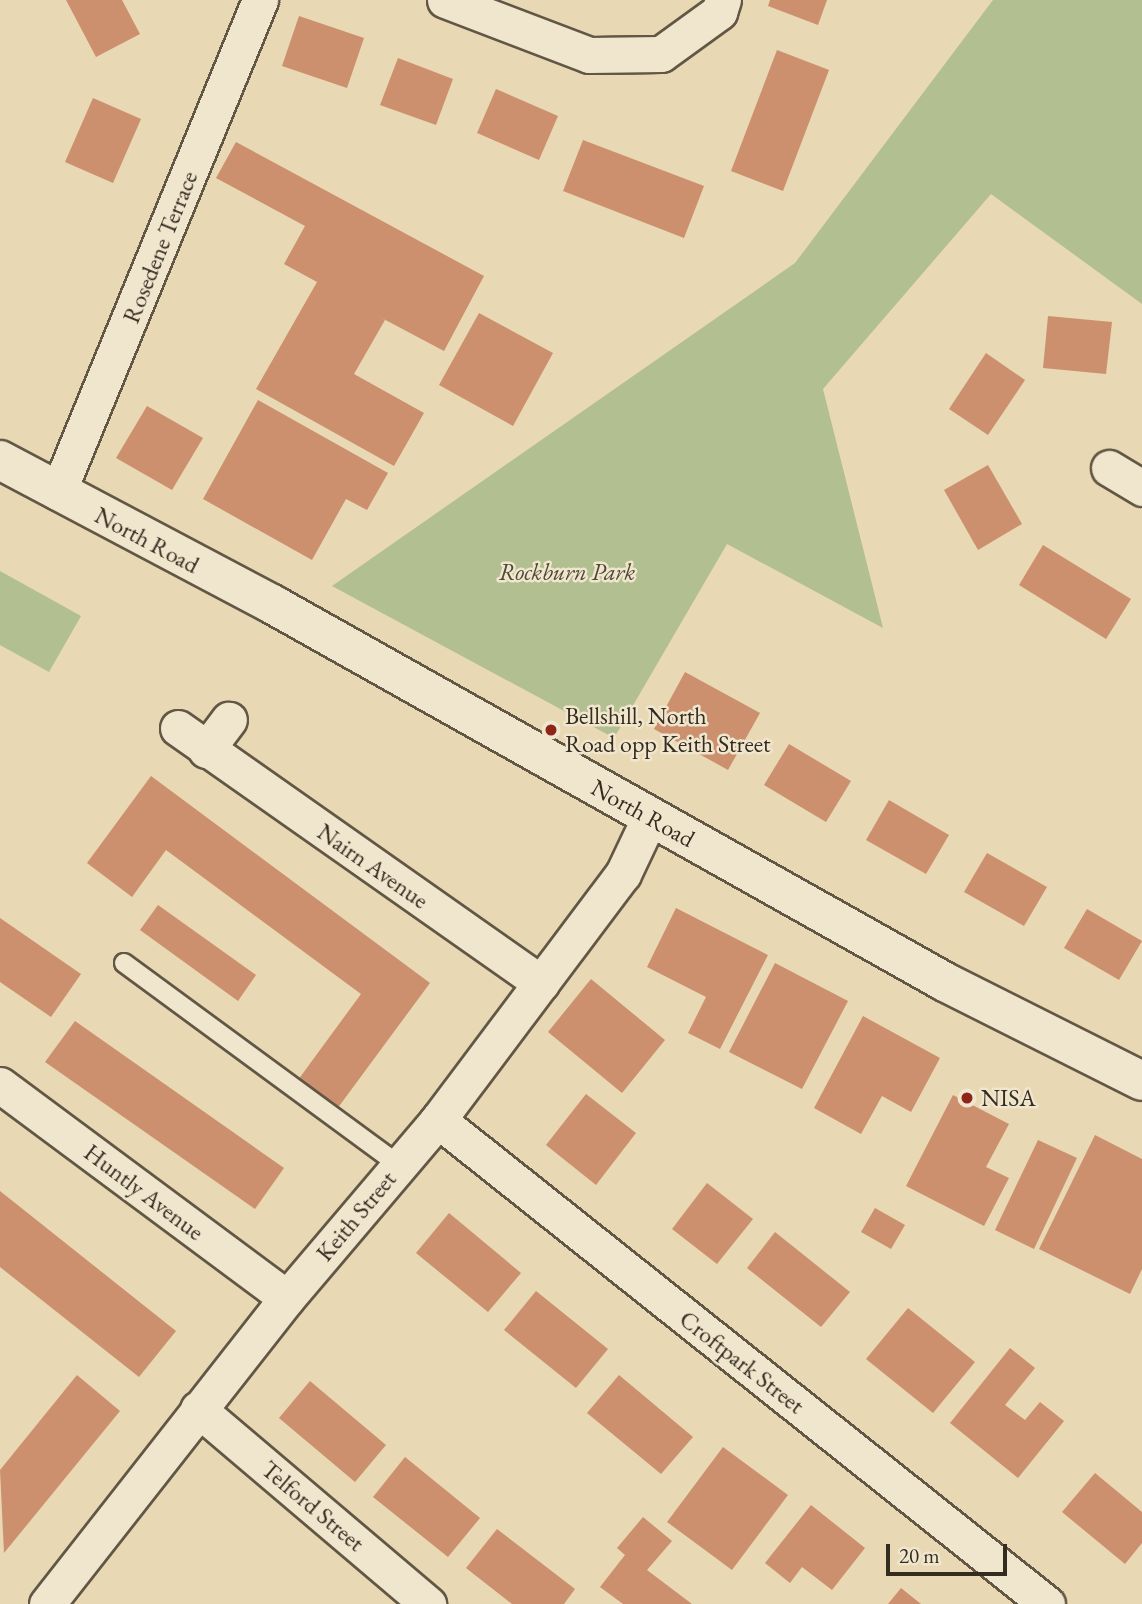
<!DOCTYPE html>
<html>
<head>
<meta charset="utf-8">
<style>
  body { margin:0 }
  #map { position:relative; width:1142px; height:1604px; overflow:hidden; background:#e8d8b3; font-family:"EB Garamond",serif }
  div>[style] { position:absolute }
  .green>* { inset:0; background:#b2bf90 }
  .building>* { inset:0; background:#cc906e }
  .roads { filter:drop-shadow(2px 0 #625745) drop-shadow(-2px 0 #625745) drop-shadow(0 2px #625745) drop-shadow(0 -2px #625745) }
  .lane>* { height:18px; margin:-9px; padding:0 9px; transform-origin:9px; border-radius:9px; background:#f0e6ce }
  .street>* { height:35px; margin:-17.5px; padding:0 17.5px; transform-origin:17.5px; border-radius:17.5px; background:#f0e6ce }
  .secondary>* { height:38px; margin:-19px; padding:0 19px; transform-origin:19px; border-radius:19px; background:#f0e6ce }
  .dots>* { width:19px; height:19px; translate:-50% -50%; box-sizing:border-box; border:4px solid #f0e6ce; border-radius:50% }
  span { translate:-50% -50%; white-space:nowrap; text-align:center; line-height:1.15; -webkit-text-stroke:5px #f0e6ce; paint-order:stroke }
  .street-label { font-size:24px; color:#352c20 }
  .park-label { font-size:24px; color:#4e4936; font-style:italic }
  .poi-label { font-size:24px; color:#352c20 }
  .left { translate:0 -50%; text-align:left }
  .scale { position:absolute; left:886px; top:1544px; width:121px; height:32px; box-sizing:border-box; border:4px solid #352c20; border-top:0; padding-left:9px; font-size:21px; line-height:24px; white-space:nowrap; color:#352c20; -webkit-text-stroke:5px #f0e6ce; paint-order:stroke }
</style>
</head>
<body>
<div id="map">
  <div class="green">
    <div style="clip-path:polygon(993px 0,1142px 0,1142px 304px,991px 194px,823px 389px,883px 628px,727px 544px,614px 738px,332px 586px,795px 263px)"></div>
    <div style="clip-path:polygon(0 571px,81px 616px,49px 672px,0 645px)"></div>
  </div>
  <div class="building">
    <div style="clip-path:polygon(66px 0,122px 0,140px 34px,96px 57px)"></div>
    <div style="clip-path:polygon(770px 0,827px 0,818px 25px,768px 6px)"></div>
    <div style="clip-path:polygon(299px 16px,364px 38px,347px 88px,282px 66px)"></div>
    <div style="clip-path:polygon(777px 50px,829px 70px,783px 191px,731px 171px)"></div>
    <div style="clip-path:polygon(398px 58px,453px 79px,436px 125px,380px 105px)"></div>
    <div style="clip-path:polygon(496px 89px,558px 116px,539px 160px,477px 133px)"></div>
    <div style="clip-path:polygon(93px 98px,141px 119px,113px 183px,65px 162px)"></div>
    <div style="clip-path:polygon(583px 140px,704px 186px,684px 238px,563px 191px)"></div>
    <div style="clip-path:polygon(236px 142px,484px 276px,444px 351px,376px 315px,385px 320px,354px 374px,424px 413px,394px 466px,256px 389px,317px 282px,284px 264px,305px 226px,216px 178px)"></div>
    <div style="clip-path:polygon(479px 313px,553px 353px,513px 426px,439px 385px)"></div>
    <div style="clip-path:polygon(1048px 316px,1112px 322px,1106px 374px,1043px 368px)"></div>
    <div style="clip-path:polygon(986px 353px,1025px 380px,988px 435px,949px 409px)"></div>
    <div style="clip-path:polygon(258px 400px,388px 473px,367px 510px,346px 499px,312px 560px,203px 499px)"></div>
    <div style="clip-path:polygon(147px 406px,203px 438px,172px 490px,116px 458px)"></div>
    <div style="clip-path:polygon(988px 465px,1022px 524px,978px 550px,944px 490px)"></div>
    <div style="clip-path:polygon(1043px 545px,1131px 599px,1106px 639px,1019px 585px)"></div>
    <div style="clip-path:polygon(685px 672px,760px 713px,728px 770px,654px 729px)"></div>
    <div style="clip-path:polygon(789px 744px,851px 781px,826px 822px,764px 785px)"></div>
    <div style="clip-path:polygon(151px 776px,430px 983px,337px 1109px,298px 1080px,361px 994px,166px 850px,132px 897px,87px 863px)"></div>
    <div style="clip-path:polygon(889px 800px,949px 835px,926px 874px,866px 840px)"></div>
    <div style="clip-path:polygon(987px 853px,1047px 887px,1024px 926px,964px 892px)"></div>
    <div style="clip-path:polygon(158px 905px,256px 975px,238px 1001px,140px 930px)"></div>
    <div style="clip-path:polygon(676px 908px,768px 955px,720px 1049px,688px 1033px,706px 997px,647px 967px)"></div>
    <div style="clip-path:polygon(1087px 909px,1142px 941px,1119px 980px,1064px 948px)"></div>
    <div style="clip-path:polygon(0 918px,81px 974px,51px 1017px,0 982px)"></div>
    <div style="clip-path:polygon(775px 963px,848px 1001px,802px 1089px,729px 1052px)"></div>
    <div style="clip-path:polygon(591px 979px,665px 1040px,622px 1093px,548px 1032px)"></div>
    <div style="clip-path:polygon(863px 1016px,940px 1058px,911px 1112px,882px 1096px,861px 1134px,814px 1108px)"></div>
    <div style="clip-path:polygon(75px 1021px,284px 1168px,255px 1209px,45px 1062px)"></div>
    <div style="clip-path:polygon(586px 1094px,636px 1133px,596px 1185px,546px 1145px)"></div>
    <div style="clip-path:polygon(953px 1095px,1009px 1124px,986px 1167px,1009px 1178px,984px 1226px,906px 1186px)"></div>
    <div style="clip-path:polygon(1095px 1135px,1142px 1159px,1142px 1269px,1130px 1294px,1039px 1249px)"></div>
    <div style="clip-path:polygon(1038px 1140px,1077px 1158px,1034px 1249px,995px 1230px)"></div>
    <div style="clip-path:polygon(707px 1183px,753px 1219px,717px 1264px,672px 1229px)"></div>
    <div style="clip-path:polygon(0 1191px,176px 1331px,139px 1377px,0 1267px)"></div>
    <div style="clip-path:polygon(875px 1208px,905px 1225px,891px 1249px,861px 1232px)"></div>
    <div style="clip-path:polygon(449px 1213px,521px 1273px,488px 1312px,416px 1253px)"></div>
    <div style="clip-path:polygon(775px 1232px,850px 1292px,821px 1327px,747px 1268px)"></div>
    <div style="clip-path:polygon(536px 1291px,608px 1349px,576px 1388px,504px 1330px)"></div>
    <div style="clip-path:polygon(908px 1308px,975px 1362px,933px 1413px,866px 1359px)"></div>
    <div style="clip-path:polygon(1010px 1348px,1035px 1368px,1005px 1405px,1025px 1420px,1040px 1402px,1064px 1421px,1018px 1478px,950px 1423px)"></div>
    <div style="clip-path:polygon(77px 1375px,120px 1411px,4px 1553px,0 1470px)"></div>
    <div style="clip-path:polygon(619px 1375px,693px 1437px,661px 1474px,587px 1413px)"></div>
    <div style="clip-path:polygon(310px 1381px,386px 1445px,355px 1482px,279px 1418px)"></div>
    <div style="clip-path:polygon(723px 1447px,788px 1495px,732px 1570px,667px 1522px)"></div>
    <div style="clip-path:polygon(405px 1457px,480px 1518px,448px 1557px,373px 1497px)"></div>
    <div style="clip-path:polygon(1095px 1473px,1142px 1512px,1142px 1543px,1125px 1564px,1062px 1512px)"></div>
    <div style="clip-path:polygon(811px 1505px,865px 1548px,832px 1590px,802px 1567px,790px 1583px,765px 1563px)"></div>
    <div style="clip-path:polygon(643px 1517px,672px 1541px,647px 1570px,692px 1604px,623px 1604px,600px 1587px,625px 1555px,617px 1548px)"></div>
    <div style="clip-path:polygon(497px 1529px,575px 1589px,564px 1604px,512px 1604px,466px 1568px)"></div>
    <div style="clip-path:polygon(901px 1588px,921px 1604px,888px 1604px)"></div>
  </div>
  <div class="roads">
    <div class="lane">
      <div style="left:124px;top:963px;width:341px;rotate:36.3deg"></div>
    </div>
    <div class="street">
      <div style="left:445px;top:0;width:154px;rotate:20.9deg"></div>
      <div style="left:589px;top:55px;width:72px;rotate:-0.8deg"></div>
      <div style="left:661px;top:54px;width:72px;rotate:-35.9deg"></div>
      <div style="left:719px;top:12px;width:13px;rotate:-72deg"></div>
      <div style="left:1109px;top:468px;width:39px;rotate:31deg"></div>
      <div style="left:58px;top:492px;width:532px;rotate:-67.68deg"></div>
      <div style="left:178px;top:728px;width:444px;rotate:35.1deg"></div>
      <div style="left:206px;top:750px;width:38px;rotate:-53deg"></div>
      <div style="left:0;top:1085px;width:357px;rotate:36.6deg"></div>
      <div style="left:438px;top:1120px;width:778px;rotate:38.48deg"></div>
      <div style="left:198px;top:1409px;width:302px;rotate:40.3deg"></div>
      <div style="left:47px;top:1604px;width:389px;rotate:-51.9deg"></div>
      <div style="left:287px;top:1298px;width:233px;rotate:-49.7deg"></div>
      <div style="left:438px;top:1120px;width:308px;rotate:-53.1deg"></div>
      <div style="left:623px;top:874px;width:63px;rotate:-64.7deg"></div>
    </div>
    <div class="secondary">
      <div style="left:0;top:460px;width:308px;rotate:27.9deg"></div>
      <div style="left:272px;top:604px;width:772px;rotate:29.32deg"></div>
      <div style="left:945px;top:982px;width:220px;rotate:26.7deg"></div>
    </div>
  </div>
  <div class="dots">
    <div style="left:551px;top:730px;background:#8f2418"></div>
    <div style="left:967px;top:1098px;background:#8f2418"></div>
  </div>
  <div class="street-label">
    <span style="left:160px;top:247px;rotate:-68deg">Rosedene Terrace</span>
    <span style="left:147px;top:540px;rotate:28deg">North Road</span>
    <span style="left:643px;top:813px;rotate:29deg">North Road</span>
    <span style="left:373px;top:866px;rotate:35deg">Nairn Avenue</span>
    <span style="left:144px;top:1192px;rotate:37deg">Huntly Avenue</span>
    <span style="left:356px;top:1216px;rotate:-50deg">Keith Street</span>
    <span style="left:742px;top:1362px;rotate:38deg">Croftpark Street</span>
    <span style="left:313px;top:1506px;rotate:40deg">Telford Street</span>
  </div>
  <div class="park-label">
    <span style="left:567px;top:572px">Rockburn Park</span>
  </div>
  <div class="poi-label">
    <span class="left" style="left:565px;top:730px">Bellshill, North<br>Road opp Keith Street</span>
    <span class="left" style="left:981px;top:1098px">NISA</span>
  </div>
  <div class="scale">20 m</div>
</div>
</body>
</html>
